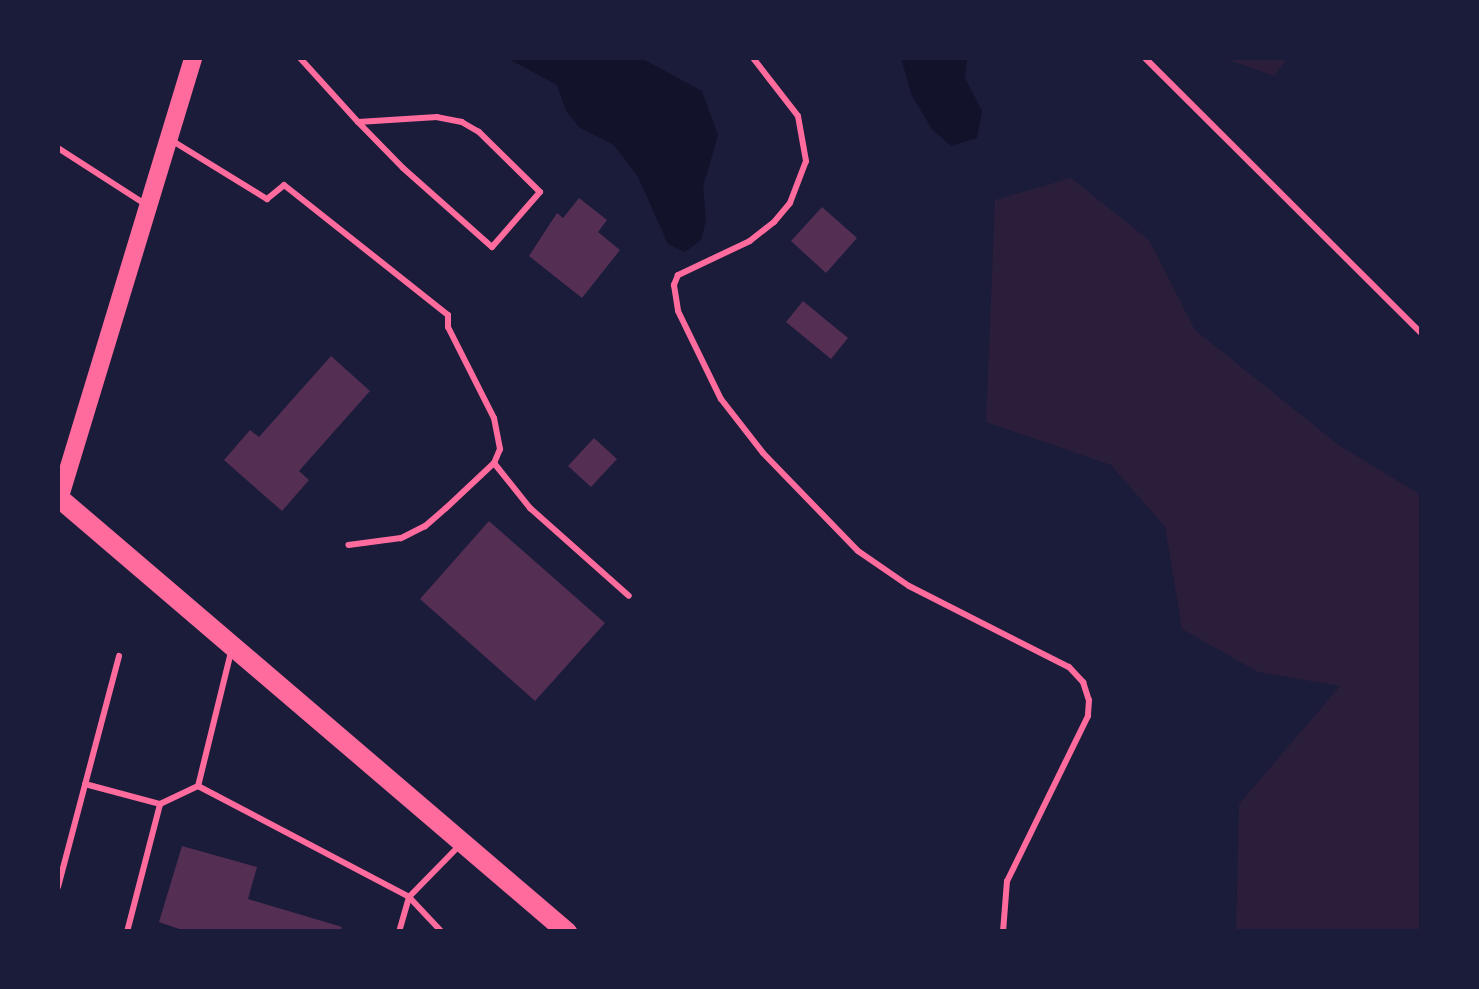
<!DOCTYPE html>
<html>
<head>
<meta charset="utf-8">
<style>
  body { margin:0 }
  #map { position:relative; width:1479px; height:989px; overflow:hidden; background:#1b1b3a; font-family:Figtree,sans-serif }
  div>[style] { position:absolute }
  .green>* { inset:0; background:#2a1e3b }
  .water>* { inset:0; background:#12122b }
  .building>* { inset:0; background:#542f53 }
  .service>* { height:6px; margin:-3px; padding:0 3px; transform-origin:3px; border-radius:3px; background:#ff6b9d }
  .tertiary>* { height:18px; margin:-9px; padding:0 9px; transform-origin:9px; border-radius:9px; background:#ff6b9d }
  .primary>* { height:20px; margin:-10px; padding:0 10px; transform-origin:10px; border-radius:10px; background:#ff6b9d }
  span { translate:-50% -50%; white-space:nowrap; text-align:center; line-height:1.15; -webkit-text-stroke:8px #1b1b3a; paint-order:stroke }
  .frame { position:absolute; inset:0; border:60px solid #1b1b3a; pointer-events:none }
</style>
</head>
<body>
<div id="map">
  <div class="green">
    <div style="clip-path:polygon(1223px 58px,1288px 58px,1274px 76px)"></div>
    <div style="clip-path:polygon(1071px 178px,1149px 240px,1195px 330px,1340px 446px,1421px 495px,1421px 931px,1236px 931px,1239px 804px,1340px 686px,1258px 672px,1182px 629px,1165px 527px,1111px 465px,986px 422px,995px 200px)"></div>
  </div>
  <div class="water">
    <div style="clip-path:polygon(507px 58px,641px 58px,702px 91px,718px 135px,703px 187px,706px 220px,701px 240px,685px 252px,668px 244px,638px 177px,614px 145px,580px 128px,566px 111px,557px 85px)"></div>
    <div style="clip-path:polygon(901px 58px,967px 58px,965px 78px,982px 111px,977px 138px,951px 146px,932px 129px,912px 96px)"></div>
  </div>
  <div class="building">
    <div style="clip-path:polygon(579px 198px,607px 220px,598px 232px,620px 250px,582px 298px,529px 256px,557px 213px,563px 218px)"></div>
    <div style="clip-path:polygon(822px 207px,857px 238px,826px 273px,791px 241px)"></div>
    <div style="clip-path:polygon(803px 301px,848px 338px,831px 359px,786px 322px)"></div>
    <div style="clip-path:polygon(331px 356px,370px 391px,299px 471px,309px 480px,282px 511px,224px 460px,250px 430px,259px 437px)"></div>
    <div style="clip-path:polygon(594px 438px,617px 459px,591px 487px,568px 466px)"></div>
    <div style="clip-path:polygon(489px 521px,605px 623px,535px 701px,420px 599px)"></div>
    <div style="clip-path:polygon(182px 846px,257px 867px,248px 899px,342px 927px,341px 932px,188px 932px,159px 922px)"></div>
  </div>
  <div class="service">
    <div style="left:300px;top:58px;width:86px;rotate:47.8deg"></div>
    <div style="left:358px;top:122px;width:64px;rotate:45.6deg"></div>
    <div style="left:403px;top:168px;width:119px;rotate:41.6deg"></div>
    <div style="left:492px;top:247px;width:73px;rotate:-48.9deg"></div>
    <div style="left:540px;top:192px;width:86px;rotate:-135.5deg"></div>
    <div style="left:479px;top:132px;width:20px;rotate:-150deg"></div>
    <div style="left:462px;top:122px;width:25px;rotate:-169deg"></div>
    <div style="left:437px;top:117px;width:79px;rotate:176.4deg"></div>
    <div style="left:753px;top:58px;width:73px;rotate:52.2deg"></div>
    <div style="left:798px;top:116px;width:46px;rotate:79.9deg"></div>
    <div style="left:806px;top:161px;width:45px;rotate:110.9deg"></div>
    <div style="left:790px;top:203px;width:25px;rotate:130deg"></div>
    <div style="left:774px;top:222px;width:31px;rotate:142deg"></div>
    <div style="left:750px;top:241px;width:80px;rotate:154.7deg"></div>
    <div style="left:678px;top:275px;width:11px;rotate:112deg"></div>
    <div style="left:674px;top:285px;width:26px;rotate:81deg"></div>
    <div style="left:678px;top:311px;width:98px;rotate:64deg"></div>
    <div style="left:721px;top:399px;width:68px;rotate:52.1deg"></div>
    <div style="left:763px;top:453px;width:136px;rotate:45.9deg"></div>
    <div style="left:858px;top:551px;width:62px;rotate:34.5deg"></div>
    <div style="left:909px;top:586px;width:179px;rotate:26.9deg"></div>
    <div style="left:1069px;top:667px;width:21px;rotate:47deg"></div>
    <div style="left:1083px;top:682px;width:19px;rotate:72deg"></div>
    <div style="left:1089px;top:700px;width:16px;rotate:94deg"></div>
    <div style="left:1088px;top:716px;width:184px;rotate:116.1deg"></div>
    <div style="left:1007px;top:881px;width:51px;rotate:94.5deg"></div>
    <div style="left:1145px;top:58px;width:391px;rotate:44.9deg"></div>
    <div style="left:171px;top:140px;width:113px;rotate:31.6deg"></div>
    <div style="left:267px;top:199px;width:22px;rotate:-39deg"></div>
    <div style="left:284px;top:185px;width:209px;rotate:38.4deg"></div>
    <div style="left:448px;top:315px;width:12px;rotate:90deg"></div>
    <div style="left:448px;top:327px;width:102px;rotate:63.2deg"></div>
    <div style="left:494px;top:418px;width:32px;rotate:79deg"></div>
    <div style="left:500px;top:449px;width:15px;rotate:113deg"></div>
    <div style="left:494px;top:463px;width:66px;rotate:136.8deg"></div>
    <div style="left:446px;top:508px;width:28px;rotate:139deg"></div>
    <div style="left:425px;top:526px;width:27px;rotate:153deg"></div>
    <div style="left:401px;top:538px;width:53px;rotate:172.5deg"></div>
    <div style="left:58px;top:148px;width:103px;rotate:32.8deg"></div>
    <div style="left:494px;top:463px;width:58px;rotate:51.3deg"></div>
    <div style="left:530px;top:508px;width:132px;rotate:41.6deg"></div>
    <div style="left:231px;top:652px;width:138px;rotate:103.8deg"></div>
    <div style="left:198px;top:786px;width:238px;rotate:27.7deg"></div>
    <div style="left:409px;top:897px;width:71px;rotate:-45.6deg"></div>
    <div style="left:85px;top:784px;width:78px;rotate:14.9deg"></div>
    <div style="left:58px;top:887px;width:239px;rotate:-75.2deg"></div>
    <div style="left:409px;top:897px;width:48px;rotate:46.7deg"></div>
    <div style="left:127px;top:932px;width:132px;rotate:-75.5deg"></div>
    <div style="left:160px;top:804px;width:42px;rotate:-25.3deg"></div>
    <div style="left:399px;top:932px;width:35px;rotate:-74deg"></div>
  </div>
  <div class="tertiary">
    <div style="left:58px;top:503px;width:465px;rotate:-73.1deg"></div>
  </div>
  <div class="primary">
    <div style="left:58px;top:497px;width:670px;rotate:40.52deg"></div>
  </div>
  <div class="frame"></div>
</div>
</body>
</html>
